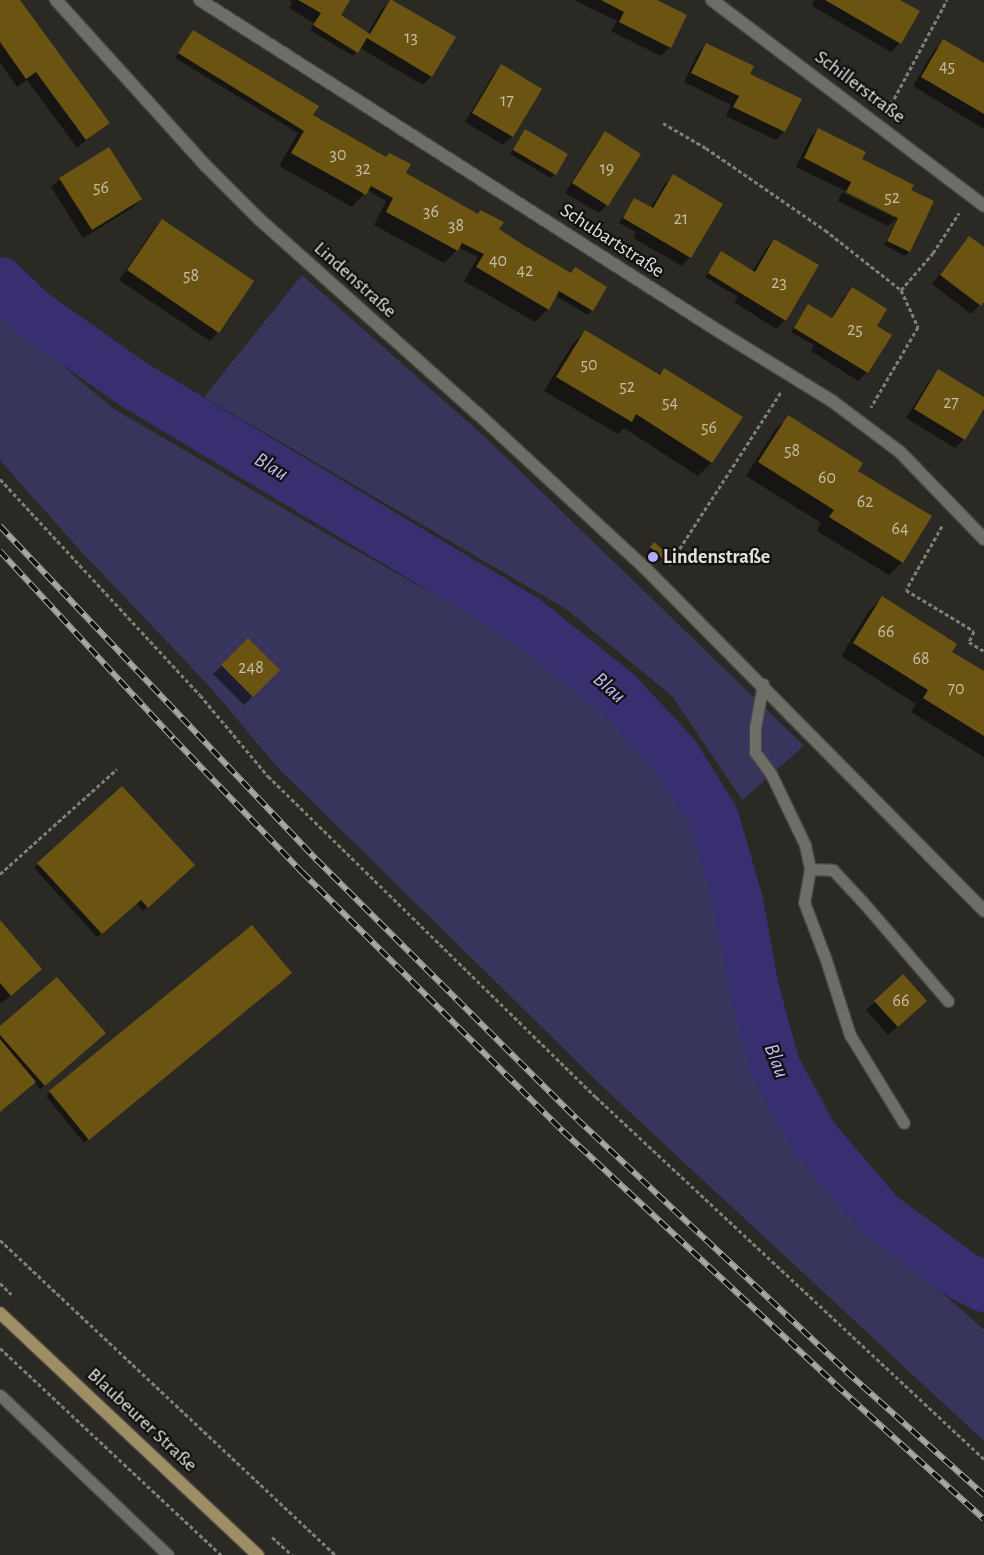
<!DOCTYPE html>
<html>
<head>
<meta charset="utf-8">
<style>
  body { margin:0 }
  #map { position:relative; width:984px; height:1555px; overflow:hidden; background:#2a2924; font-family:"Alegreya Sans",sans-serif }
  div>[style] { position:absolute }
  .green>* { inset:0; background:#38355c }
  .shadow>* { inset:0; background:#0007 }
  .river>* { height:50px; margin:-25px; padding:0 25px; transform-origin:25px; border-radius:25px; background:#382f70 }
  .building>* { inset:0; background:#6b5411 }
  .path>* { height:3px; margin-top:-1.5px; transform-origin:0; background:repeating-linear-gradient(90deg,#7f7e7a 0 4px,transparent 0 6.5px) }
  .roads { filter:drop-shadow(1px 0 #494744) drop-shadow(-1px 0 #494744) drop-shadow(0 1px #494744) drop-shadow(0 -1px #494744) }
  .service>* { height:11px; margin:-5.5px; padding:0 5.5px; transform-origin:5.5px; border-radius:5.5px; background:#6f6d68 }
  .minor>* { height:12px; margin:-6px; padding:0 6px; transform-origin:6px; border-radius:6px; background:#6f6d68 }
  .tertiary>* { height:12px; margin:-6px; padding:0 6px; transform-origin:6px; border-radius:6px; background:#6f6d68 }
  .primary>* { height:12px; margin:-6px; padding:0 6px; transform-origin:6px; border-radius:6px; background:#9f8e63 }
  .rail>* { height:5.5px; margin-top:-2.75px; transform-origin:0; background:repeating-linear-gradient(90deg,#121110 0 11px,#a9a8a5 0 22px); box-sizing:border-box; border-block:1px solid #a9a8a5 }
  .dots>* { width:14px; height:14px; translate:-50% -50%; box-sizing:border-box; border:2px solid #121110; border-radius:50% }
  span { translate:-50% -50%; white-space:nowrap; text-align:center; line-height:1.15; -webkit-text-stroke:4.5px #121110; paint-order:stroke }
  .number-label { font-size:18px; color:#c4bdaa }
  .number-label span { -webkit-text-stroke-width:0 }
  .street-label { font-size:20px; color:#e1e0dd }
  .poi-label { font-size:20px; color:#e1e0dd; font-weight:700 }
  .left { translate:0 -50%; text-align:left }
  .water-label { font-size:21px; color:#bfbdf8; font-style:italic }
</style>
</head>
<body>
<div id="map">
  <div class="green">
    <div style="clip-path:polygon(302px 275px,487px 439px,804px 746px,742px 800px,672px 696px,566px 609px,204px 397px)"></div>
    <div style="clip-path:polygon(0 312px,111px 407px,327px 534px,513px 639px,599px 701px,665px 762px,700px 820px,725px 897px,752px 1054px,798px 1146px,869px 1227px,984px 1330px,984px 1441px,605px 1089px,278px 768px,210px 687px,77px 547px,0 460px)"></div>
  </div>
  <div class="shadow">
    <div style="clip-path:polygon(0 0,19px 0,108px 123px,77px 148px,27px 80px,17px 87px,0 63px)"></div>
    <div style="clip-path:polygon(289px 0,349px 0,339px 16px,368px 33px,382px 9px,391px 1px,431px 76px,423px 85px,360px 48px,353px 56px,310px 30px,314px 23px,289px 8px,292px 2px)"></div>
    <div style="clip-path:polygon(574px 0,654px 0,670px 47px,661px 56px,611px 31px,617px 21px)"></div>
    <div style="clip-path:polygon(815px 0,898px 0,900px 43px,891px 52px,812px 6px)"></div>
    <div style="clip-path:polygon(190px 36px,312px 116px,402px 178px,477px 215px,480px 211px,498px 230px,570px 274px,575px 268px,606px 287px,592px 310px,588px 315px,556px 296px,548px 309px,535px 322px,464px 281px,478px 257px,459px 248px,444px 263px,374px 225px,386px 201px,367px 190px,352px 207px,279px 166px,298px 133px,175px 58px)"></div>
    <div style="clip-path:polygon(944px 41px,984px 65px,984px 129px,913px 86px,935px 49px)"></div>
    <div style="clip-path:polygon(706px 44px,748px 74px,784px 132px,776px 140px,726px 116px,731px 105px,684px 82px,698px 53px)"></div>
    <div style="clip-path:polygon(502px 66px,541px 89px,512px 137px,503px 145px,465px 122px,493px 75px)"></div>
    <div style="clip-path:polygon(818px 130px,907px 196px,932px 202px,909px 252px,905px 256px,884px 245px,898px 217px,888px 226px,838px 201px,842px 192px,895px 218px,895px 215px,796px 167px,810px 138px)"></div>
    <div style="clip-path:polygon(526px 131px,555px 174px,551px 178px,510px 154px)"></div>
    <div style="clip-path:polygon(605px 133px,607px 205px,599px 213px,565px 193px,597px 142px)"></div>
    <div style="clip-path:polygon(673px 176px,690px 257px,682px 266px,633px 238px,636px 232px,619px 223px,634px 200px,650px 209px,665px 184px)"></div>
    <div style="clip-path:polygon(60px 179px,141px 199px,132px 208px,83px 238px,51px 187px)"></div>
    <div style="clip-path:polygon(162px 220px,218px 332px,210px 341px,119px 280px,154px 229px)"></div>
    <div style="clip-path:polygon(969px 237px,984px 248px,984px 300px,971px 314px,932px 284px)"></div>
    <div style="clip-path:polygon(774px 240px,785px 320px,776px 329px,734px 302px,738px 297px,705px 277px,721px 253px,752px 272px,766px 249px)"></div>
    <div style="clip-path:polygon(852px 289px,876px 326px,867px 372px,858px 381px,811px 351px,814px 345px,791px 332px,808px 306px,831px 319px,843px 298px)"></div>
    <div style="clip-path:polygon(585px 332px,658px 375px,664px 369px,741px 417px,711px 463px,698px 476px,624px 428px,618px 434px,544px 391px,572px 345px)"></div>
    <div style="clip-path:polygon(938px 371px,984px 399px,984px 406px,964px 439px,955px 448px,906px 418px,930px 380px)"></div>
    <div style="clip-path:polygon(788px 417px,856px 471px,930px 516px,902px 562px,889px 575px,817px 531px,821px 523px,746px 476px,775px 430px)"></div>
    <div style="clip-path:polygon(654px 544px,666px 554px,658px 562px,647px 552px)"></div>
    <div style="clip-path:polygon(882px 598px,950px 652px,984px 673px,984px 757px,911px 712px,916px 704px,841px 656px,869px 611px)"></div>
    <div style="clip-path:polygon(248px 640px,278px 670px,244px 705px,213px 674px)"></div>
    <div style="clip-path:polygon(122px 788px,189px 869px,143px 911px,136px 903px,97px 937px,34px 868px)"></div>
    <div style="clip-path:polygon(0 922px,32px 977px,2px 1003px,0 1001px)"></div>
    <div style="clip-path:polygon(286px 977px,84px 1143px,46px 1096px,50px 1092px)"></div>
    <div style="clip-path:polygon(875px 1002px,917px 1010px,888px 1035px,866px 1010px)"></div>
    <div style="clip-path:polygon(0 1027px,100px 1037px,40px 1089px,34px 1082px,0 1111px)"></div>
  </div>
  <div class="river">
    <div style="left:0;top:282px;width:45px;rotate:44.1deg"></div>
    <div style="left:32px;top:313px;width:123px;rotate:35.1deg"></div>
    <div style="left:133px;top:384px;width:460px;rotate:31deg"></div>
    <div style="left:527px;top:621px;width:114px;rotate:38.6deg"></div>
    <div style="left:616px;top:692px;width:85px;rotate:46.9deg"></div>
    <div style="left:674px;top:754px;width:75px;rotate:58deg"></div>
    <div style="left:714px;top:818px;width:86px;rotate:73.9deg"></div>
    <div style="left:738px;top:901px;width:89px;rotate:79.7deg"></div>
    <div style="left:754px;top:989px;width:80px;rotate:74.7deg"></div>
    <div style="left:775px;top:1066px;width:82px;rotate:61.6deg"></div>
    <div style="left:814px;top:1138px;width:103px;rotate:49.3deg"></div>
    <div style="left:881px;top:1216px;width:102px;rotate:36.2deg"></div>
    <div style="left:963px;top:1276px;width:24px;rotate:28deg"></div>
  </div>
  <div class="building">
    <div style="clip-path:polygon(0 0,20px 0,110px 123px,86px 140px,36px 72px,26px 79px,0 42px)"></div>
    <div style="clip-path:polygon(298px 0,350px 0,341px 15px,370px 34px,390px 0,392px 0,456px 37px,432px 77px,367px 38px,358px 53px,313px 25px,321px 13px)"></div>
    <div style="clip-path:polygon(601px 0,657px 0,687px 15px,671px 48px,619px 22px,624px 12px)"></div>
    <div style="clip-path:polygon(825px 0,900px 0,920px 11px,901px 44px)"></div>
    <div style="clip-path:polygon(193px 30px,319px 106px,313px 115px,386px 157px,389px 153px,411px 164px,406px 173px,478px 214px,480px 210px,504px 222px,499px 229px,525px 246px,571px 273px,575px 267px,607px 287px,593px 311px,559px 291px,549px 310px,476px 267px,484px 254px,462px 243px,458px 251px,386px 212px,393px 198px,371px 186px,366px 195px,291px 153px,304px 131px,178px 53px)"></div>
    <div style="clip-path:polygon(943px 39px,984px 63px,984px 114px,921px 77px)"></div>
    <div style="clip-path:polygon(706px 43px,754px 66px,750px 74px,802px 99px,785px 132px,733px 107px,739px 96px,691px 73px)"></div>
    <div style="clip-path:polygon(501px 64px,542px 89px,513px 137px,472px 113px)"></div>
    <div style="clip-path:polygon(818px 128px,866px 152px,862px 159px,914px 185px,911px 190px,934px 201px,910px 252px,887px 241px,898px 218px,846px 192px,851px 182px,804px 158px)"></div>
    <div style="clip-path:polygon(525px 129px,568px 154px,556px 175px,513px 150px)"></div>
    <div style="clip-path:polygon(605px 131px,641px 154px,608px 206px,572px 183px)"></div>
    <div style="clip-path:polygon(109px 147px,142px 199px,92px 230px,59px 178px)"></div>
    <div style="clip-path:polygon(673px 174px,723px 204px,691px 258px,623px 218px,634px 198px,653px 208px)"></div>
    <div style="clip-path:polygon(162px 219px,254px 281px,219px 333px,127px 270px)"></div>
    <div style="clip-path:polygon(969px 236px,984px 247px,984px 302px,981px 306px,940px 275px)"></div>
    <div style="clip-path:polygon(774px 239px,819px 265px,786px 321px,708px 273px,721px 251px,755px 272px)"></div>
    <div style="clip-path:polygon(852px 287px,887px 309px,877px 326px,892px 335px,868px 373px,794px 328px,808px 304px,832px 318px)"></div>
    <div style="clip-path:polygon(585px 330px,660px 375px,664px 368px,743px 417px,712px 463px,636px 414px,632px 422px,556px 377px)"></div>
    <div style="clip-path:polygon(938px 369px,984px 397px,984px 409px,965px 440px,914px 409px)"></div>
    <div style="clip-path:polygon(788px 415px,863px 463px,858px 471px,932px 516px,903px 563px,829px 517px,834px 510px,758px 462px)"></div>
    <div style="clip-path:polygon(654px 542px,668px 554px,663px 559px,650px 547px)"></div>
    <div style="clip-path:polygon(882px 596px,957px 644px,952px 652px,984px 671px,984px 736px,923px 698px,928px 690px,853px 643px)"></div>
    <div style="clip-path:polygon(248px 638px,280px 670px,253px 697px,221px 665px)"></div>
    <div style="clip-path:polygon(122px 786px,195px 865px,148px 908px,141px 900px,102px 934px,37px 863px)"></div>
    <div style="clip-path:polygon(0 920px,42px 969px,11px 996px,0 983px)"></div>
    <div style="clip-path:polygon(252px 925px,292px 973px,89px 1140px,49px 1091px)"></div>
    <div style="clip-path:polygon(903px 974px,927px 1001px,898px 1027px,874px 1001px)"></div>
    <div style="clip-path:polygon(57px 977px,106px 1033px,45px 1086px,0 1035px,0 1026px)"></div>
    <div style="clip-path:polygon(0 1039px,36px 1082px,0 1112px)"></div>
  </div>
  <div class="path">
    <div style="left:888px;top:110px;width:125px;rotate:-61.8deg"></div>
    <div style="left:663px;top:123px;width:50px;rotate:30.2deg"></div>
    <div style="left:706px;top:148px;width:145px;rotate:34.6deg"></div>
    <div style="left:825px;top:230px;width:97px;rotate:38.3deg"></div>
    <div style="left:901px;top:290px;width:41px;rotate:65.3deg"></div>
    <div style="left:918px;top:327px;width:93px;rotate:120.4deg"></div>
    <div style="left:901px;top:290px;width:49px;rotate:-49.1deg"></div>
    <div style="left:933px;top:253px;width:48px;rotate:-57deg"></div>
    <div style="left:0;top:479px;width:294px;rotate:47.2deg"></div>
    <div style="left:200px;top:695px;width:106px;rotate:50deg"></div>
    <div style="left:268px;top:776px;width:459px;rotate:44.4deg"></div>
    <div style="left:596px;top:1097px;width:531px;rotate:43.01deg"></div>
    <div style="left:942px;top:526px;width:73px;rotate:119.4deg"></div>
    <div style="left:906px;top:590px;width:79px;rotate:31.1deg"></div>
    <div style="left:974px;top:631px;width:12px;rotate:114deg"></div>
    <div style="left:969px;top:642px;width:17px;rotate:31deg"></div>
    <div style="left:669px;top:565px;width:206px;rotate:-57.1deg"></div>
    <div style="left:0;top:874px;width:157px;rotate:-41.9deg"></div>
    <div style="left:0;top:1240px;width:461px;rotate:43.2deg"></div>
    <div style="left:0;top:1283px;width:16px;rotate:45deg"></div>
    <div style="left:0;top:1348px;width:303px;rotate:43.1deg"></div>
    <div style="left:272px;top:1537px;width:27px;rotate:42deg"></div>
  </div>
  <div class="roads">
    <div class="service">
      <div style="left:763px;top:684px;width:45px;rotate:100.3deg"></div>
      <div style="left:755px;top:728px;width:24px;rotate:90deg"></div>
      <div style="left:755px;top:752px;width:27px;rotate:54deg"></div>
      <div style="left:771px;top:774px;width:79px;rotate:64.4deg"></div>
      <div style="left:805px;top:845px;width:25px;rotate:78deg"></div>
      <div style="left:810px;top:869px;width:34px;rotate:100deg"></div>
      <div style="left:804px;top:902px;width:62px;rotate:69.2deg"></div>
      <div style="left:826px;top:960px;width:79px;rotate:72.3deg"></div>
      <div style="left:850px;top:1035px;width:103px;rotate:58.5deg"></div>
      <div style="left:810px;top:869px;width:23px;rotate:2deg"></div>
      <div style="left:833px;top:870px;width:42px;rotate:46.9deg"></div>
      <div style="left:862px;top:901px;width:132px;rotate:49.3deg"></div>
      <div style="left:0;top:1395px;width:232px;rotate:43.6deg"></div>
    </div>
    <div class="minor">
      <div style="left:200px;top:0;width:617px;rotate:32.56deg"></div>
      <div style="left:720px;top:332px;width:132px;rotate:31.6deg"></div>
      <div style="left:832px;top:401px;width:85px;rotate:36.9deg"></div>
      <div style="left:900px;top:452px;width:121px;rotate:46deg"></div>
      <div style="left:712px;top:0;width:341px;rotate:37.1deg"></div>
    </div>
    <div class="tertiary">
      <div style="left:56px;top:0;width:224px;rotate:47.9deg"></div>
      <div style="left:206px;top:166px;width:75px;rotate:45deg"></div>
      <div style="left:259px;top:219px;width:292px;rotate:41.7deg"></div>
      <div style="left:477px;top:413px;width:229px;rotate:42.7deg"></div>
      <div style="left:645px;top:568px;width:482px;rotate:45.3deg"></div>
    </div>
    <div class="primary">
      <div style="left:0;top:1313px;width:354px;rotate:43.2deg"></div>
    </div>
  </div>
  <div class="rail">
    <div style="left:0;top:526px;width:459px;rotate:46.5deg"></div>
    <div style="left:316px;top:859px;width:368px;rotate:44.9deg"></div>
    <div style="left:577px;top:1119px;width:369px;rotate:43.1deg"></div>
    <div style="left:846px;top:1371px;width:186px;rotate:41.9deg"></div>
    <div style="left:0;top:551px;width:256px;rotate:47.2deg"></div>
    <div style="left:174px;top:739px;width:185px;rotate:46.1deg"></div>
    <div style="left:302px;top:872px;width:368px;rotate:44.8deg"></div>
    <div style="left:563px;top:1131px;width:371px;rotate:42.9deg"></div>
    <div style="left:835px;top:1384px;width:201px;rotate:42.2deg"></div>
  </div>
  <div class="dots">
    <div style="left:653px;top:557px;background:#b1adfa"></div>
  </div>
  <div class="number-label">
    <span style="left:411px;top:38px">13</span>
    <span style="left:947px;top:67px">45</span>
    <span style="left:507px;top:101px">17</span>
    <span style="left:338px;top:155px">30</span>
    <span style="left:363px;top:169px">32</span>
    <span style="left:607px;top:169px">19</span>
    <span style="left:101px;top:188px">56</span>
    <span style="left:892px;top:198px">52</span>
    <span style="left:431px;top:212px">36</span>
    <span style="left:681px;top:219px">21</span>
    <span style="left:456px;top:226px">38</span>
    <span style="left:498px;top:261px">40</span>
    <span style="left:525px;top:271px">42</span>
    <span style="left:191px;top:276px">58</span>
    <span style="left:779px;top:283px">23</span>
    <span style="left:855px;top:330px">25</span>
    <span style="left:589px;top:365px">50</span>
    <span style="left:627px;top:387px">52</span>
    <span style="left:670px;top:403px">54</span>
    <span style="left:951px;top:403px">27</span>
    <span style="left:709px;top:428px">56</span>
    <span style="left:792px;top:451px">58</span>
    <span style="left:827px;top:478px">60</span>
    <span style="left:865px;top:502px">62</span>
    <span style="left:900px;top:529px">64</span>
    <span style="left:886px;top:632px">66</span>
    <span style="left:921px;top:659px">68</span>
    <span style="left:251px;top:668px">248</span>
    <span style="left:956px;top:689px">70</span>
    <span style="left:901px;top:1001px">66</span>
  </div>
  <div class="street-label">
    <span style="left:860px;top:87px;rotate:37deg">Schillerstraße</span>
    <span style="left:612px;top:241px;rotate:33deg">Schubartstraße</span>
    <span style="left:355px;top:280px;rotate:42deg">Lindenstraße</span>
    <span style="left:142px;top:1420px;rotate:43deg">Blaubeurer Straße</span>
  </div>
  <div class="poi-label">
    <span class="left" style="left:663px;top:557px">Lindenstraße</span>
  </div>
  <div class="water-label">
    <span style="left:271px;top:467px;rotate:31deg">Blau</span>
    <span style="left:609px;top:688px;rotate:41deg">Blau</span>
    <span style="left:776px;top:1061px;rotate:69deg">Blau</span>
  </div>
</div>
</body>
</html>
